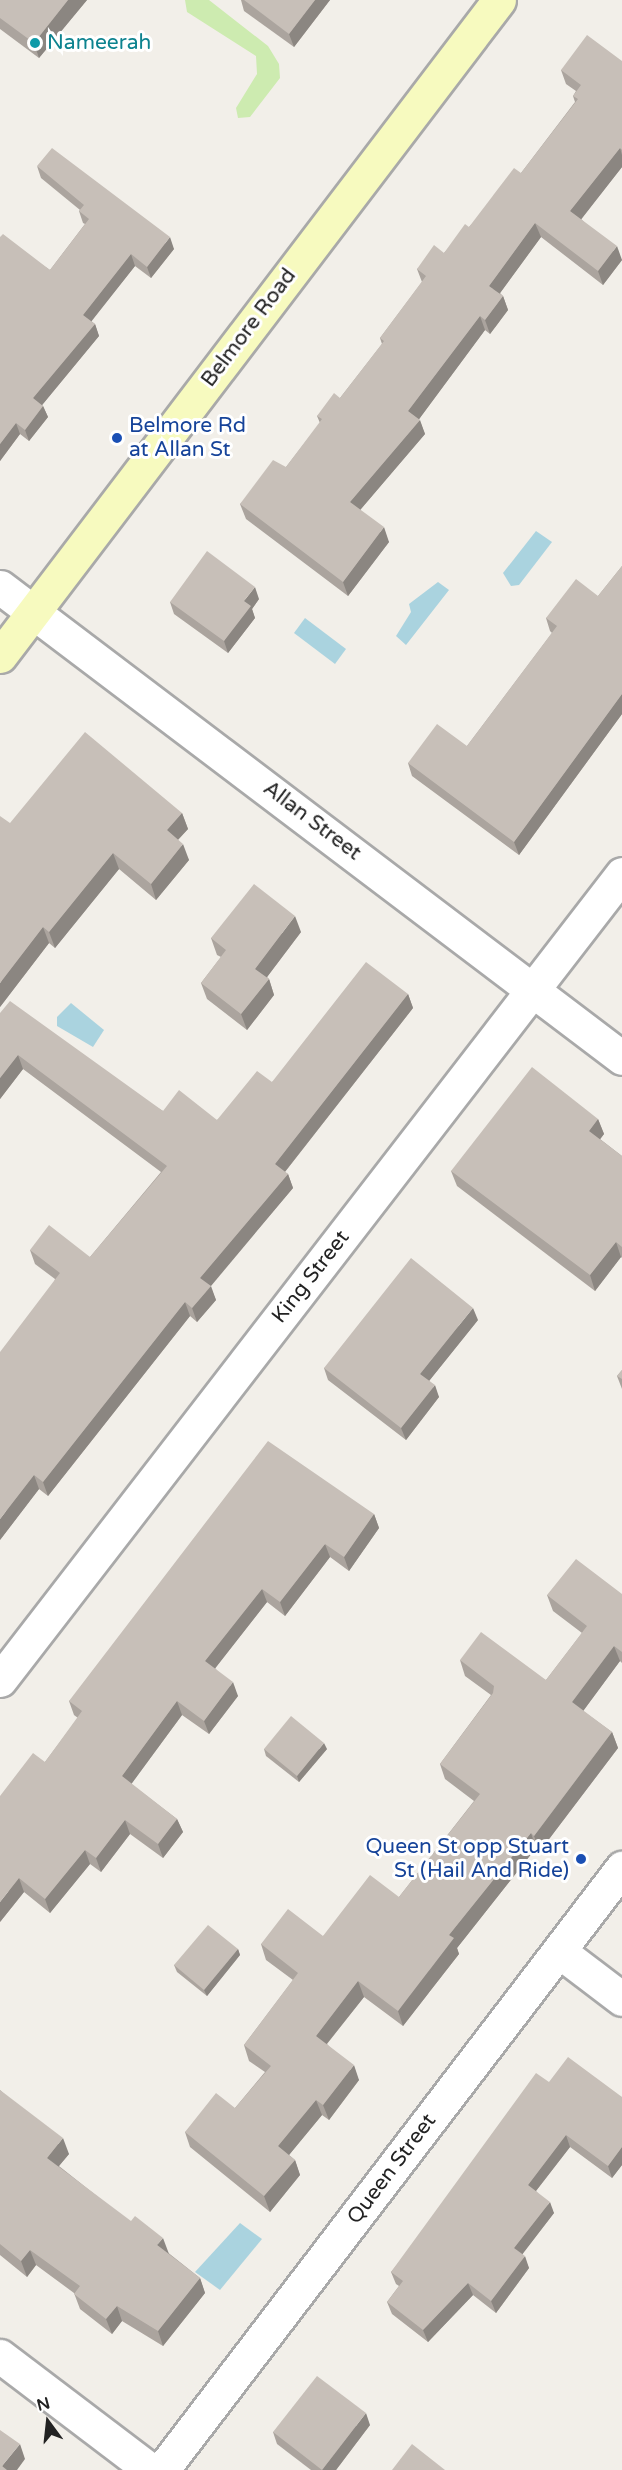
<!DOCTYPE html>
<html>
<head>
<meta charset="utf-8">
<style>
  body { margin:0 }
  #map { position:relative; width:622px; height:2470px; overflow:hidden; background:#f2efe9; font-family:"Varela Round",sans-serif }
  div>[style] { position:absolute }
  .grass>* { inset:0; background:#cdebb0 }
  .water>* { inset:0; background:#aad3df }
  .roads { filter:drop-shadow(2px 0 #a9a9a9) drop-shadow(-2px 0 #a9a9a9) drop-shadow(0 2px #a9a9a9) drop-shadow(0 -2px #a9a9a9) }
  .street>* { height:33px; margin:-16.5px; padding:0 16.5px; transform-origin:16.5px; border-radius:16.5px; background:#fff }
  .secondary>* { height:33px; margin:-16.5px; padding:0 16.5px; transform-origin:16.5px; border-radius:16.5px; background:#f7fabf }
  .wall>* { inset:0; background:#aba49e }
  .shaded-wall>* { inset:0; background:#8b8681 }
  .building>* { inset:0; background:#c7bfb8 }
  .dots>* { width:16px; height:16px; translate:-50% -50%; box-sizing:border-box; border:3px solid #fff; border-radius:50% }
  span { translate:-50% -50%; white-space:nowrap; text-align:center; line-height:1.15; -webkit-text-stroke:6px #fff; paint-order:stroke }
  .culture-label { font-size:21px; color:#0d838f }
  .left { translate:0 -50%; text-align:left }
  .street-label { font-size:21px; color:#222 }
  .transit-label { font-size:21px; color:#164399 }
  .right { translate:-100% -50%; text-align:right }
  .north { position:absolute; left:18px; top:2392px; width:60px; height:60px; -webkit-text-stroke:4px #fff; paint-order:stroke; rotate:345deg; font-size:16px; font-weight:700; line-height:24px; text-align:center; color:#222 }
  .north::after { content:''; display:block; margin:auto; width:21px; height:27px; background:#222; clip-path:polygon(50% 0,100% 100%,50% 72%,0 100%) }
</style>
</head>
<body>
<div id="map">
  <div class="grass">
    <div style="clip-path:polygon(185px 0,209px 0,268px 46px,279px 64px,280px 78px,250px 117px,238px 118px,236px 108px,257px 74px,256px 56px,187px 12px)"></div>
  </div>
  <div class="water">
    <div style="clip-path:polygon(536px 531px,552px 542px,519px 585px,511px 586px,503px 573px)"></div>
    <div style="clip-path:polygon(438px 582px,449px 590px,406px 645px,396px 636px,411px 612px,409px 604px)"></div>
    <div style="clip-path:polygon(305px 618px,346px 649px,335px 664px,294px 633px)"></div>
    <div style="clip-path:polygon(71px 1003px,104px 1030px,93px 1047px,57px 1026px,57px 1017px)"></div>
    <div style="clip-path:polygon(240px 2223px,262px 2239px,220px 2290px,195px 2272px)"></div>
  </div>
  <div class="roads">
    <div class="street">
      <div style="left:0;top:587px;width:780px;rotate:37.13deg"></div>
      <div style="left:0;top:1680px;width:1018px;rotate:-52.34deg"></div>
      <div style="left:559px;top:1951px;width:79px;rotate:37.3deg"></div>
      <div style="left:0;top:2356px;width:188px;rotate:37.2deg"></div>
      <div style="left:162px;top:2470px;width:758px;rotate:-52.62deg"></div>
    </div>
    <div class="secondary">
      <div style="left:0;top:656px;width:824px;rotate:-52.74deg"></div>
    </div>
  </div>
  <div class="wall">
    <div style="clip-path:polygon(0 0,87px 0,39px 58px,0 29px)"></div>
    <div style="clip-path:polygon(241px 0,330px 0,294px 47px,244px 11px)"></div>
    <div style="clip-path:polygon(622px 61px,622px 167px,581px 219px,622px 260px,603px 285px,541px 237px,500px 293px,503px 296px,508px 310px,490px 334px,485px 330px,419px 419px,425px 434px,360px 510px,389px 542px,348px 596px,246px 519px,240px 504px,286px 467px,320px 423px,317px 416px,340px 398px,382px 344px,380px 338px,422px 282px,417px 269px,444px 253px,521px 173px,575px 102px,573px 96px,576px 91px,566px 84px,561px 70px)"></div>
    <div style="clip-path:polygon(37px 166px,174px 249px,151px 278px,135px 266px,91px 321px,95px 324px,99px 336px,42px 405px,43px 406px,48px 417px,29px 441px,20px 434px,0 461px,0 237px,50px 270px,85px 224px,83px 223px,79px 211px,80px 210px,41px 178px)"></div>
    <div style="clip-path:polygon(622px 566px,622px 714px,519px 855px,412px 776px,408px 763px,467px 746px,552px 633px,550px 631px,546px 618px,598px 596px)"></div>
    <div style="clip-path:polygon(259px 599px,252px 609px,255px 618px,228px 653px,174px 614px,170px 602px)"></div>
    <div style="clip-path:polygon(182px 813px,188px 829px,178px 840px,189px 860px,156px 900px,119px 869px,55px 948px,49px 943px,0 1007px,10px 823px)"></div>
    <div style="clip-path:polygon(301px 932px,267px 977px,269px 979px,274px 995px,247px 1030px,207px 999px,201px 983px,221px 957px,217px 955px,211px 938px)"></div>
    <div style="clip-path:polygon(408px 994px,413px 1008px,285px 1172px,288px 1174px,293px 1188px,210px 1286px,216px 1300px,197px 1322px,190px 1316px,48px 1496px,39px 1489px,0 1540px,55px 1279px,35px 1264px,30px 1250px,90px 1257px,161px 1172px,23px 1069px,0 1099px,0 1013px,163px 1111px,217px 1120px,272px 1082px)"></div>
    <div style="clip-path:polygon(598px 1119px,604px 1134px,600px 1139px,622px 1156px,622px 1258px,621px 1257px,595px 1291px,457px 1186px,451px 1171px)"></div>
    <div style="clip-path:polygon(478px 1320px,429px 1381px,439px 1397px,406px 1440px,328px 1380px,324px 1368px)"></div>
    <div style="clip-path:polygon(622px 1370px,622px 1389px,617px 1376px)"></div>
    <div style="clip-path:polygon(374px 1514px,379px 1528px,349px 1571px,330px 1557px,285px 1616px,267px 1602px,215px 1668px,238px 1696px,209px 1734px,182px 1715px,131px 1784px,177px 1819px,183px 1832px,163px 1858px,130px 1834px,101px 1872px,90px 1864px,50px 1913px,24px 1892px,0 1922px,45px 1762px,78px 1718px,74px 1715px,69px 1701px)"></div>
    <div style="clip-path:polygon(622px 1594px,622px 1663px,620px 1661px,583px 1711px,612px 1732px,618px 1748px,540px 1851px,536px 1848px,457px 1948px,459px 1954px,403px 2026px,364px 1997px,327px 2044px,359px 2080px,329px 2120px,322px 2115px,289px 2155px,295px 2160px,300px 2175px,270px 2212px,190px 2147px,185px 2132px,235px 2108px,265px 2072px,249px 2061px,244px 2045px,293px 1980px,266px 1960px,261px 1944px,323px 1936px,399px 1897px,474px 1801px,445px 1779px,440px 1764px,491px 1695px,465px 1676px,460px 1660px,546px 1680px,582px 1633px,553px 1611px,547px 1595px)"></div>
    <div style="clip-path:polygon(264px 1749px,327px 1749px,299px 1782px,266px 1756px)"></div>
    <div style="clip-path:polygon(238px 1949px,240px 1955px,207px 1996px,177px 1972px,174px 1965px)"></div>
    <div style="clip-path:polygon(549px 2082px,622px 2097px,622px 2165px,612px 2178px,570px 2147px,536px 2191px,554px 2213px,522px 2254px,529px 2268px,496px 2313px,473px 2295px,428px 2342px,392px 2314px,387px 2302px,399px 2286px,396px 2284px,391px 2272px)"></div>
    <div style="clip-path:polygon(0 2090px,69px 2154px,59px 2166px,200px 2278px,205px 2293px,163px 2346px,122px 2321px,112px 2334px,80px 2309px,74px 2293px,36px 2265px,27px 2277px,0 2255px)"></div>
    <div style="clip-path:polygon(370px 2425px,336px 2470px,311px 2470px,277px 2444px,273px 2432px)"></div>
  </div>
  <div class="shaded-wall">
    <div style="clip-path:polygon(68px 0,87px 0,39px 58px,34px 43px)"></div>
    <div style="clip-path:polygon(315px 0,330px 0,294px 47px,289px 34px)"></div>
    <div style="clip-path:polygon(620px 148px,622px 155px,622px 167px,576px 226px,570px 211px)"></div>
    <div style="clip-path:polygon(535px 223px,541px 237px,495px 300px,489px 286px)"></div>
    <div style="clip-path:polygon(170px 237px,174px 249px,151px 278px,147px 267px)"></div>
    <div style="clip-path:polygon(617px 246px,622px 260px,603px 285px,598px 271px)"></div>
    <div style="clip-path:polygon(131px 254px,135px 266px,87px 327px,83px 315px)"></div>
    <div style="clip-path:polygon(503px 296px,508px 310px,490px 334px,485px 320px)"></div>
    <div style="clip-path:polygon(480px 316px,485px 330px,414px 426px,408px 411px)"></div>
    <div style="clip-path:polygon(95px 324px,99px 336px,38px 410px,33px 398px)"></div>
    <div style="clip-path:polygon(43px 406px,48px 417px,29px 441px,25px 430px)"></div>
    <div style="clip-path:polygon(420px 420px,425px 434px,355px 516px,350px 502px)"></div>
    <div style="clip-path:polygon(16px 423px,20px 434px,0 461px,0 444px)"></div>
    <div style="clip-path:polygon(384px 527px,389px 542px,348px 596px,343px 582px)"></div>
    <div style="clip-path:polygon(255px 587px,259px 599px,252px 609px,255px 618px,228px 653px,224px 641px,244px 601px)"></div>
    <div style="clip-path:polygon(622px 694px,622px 714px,519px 855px,514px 842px)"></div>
    <div style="clip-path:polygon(182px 813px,188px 829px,172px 846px,167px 830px)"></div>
    <div style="clip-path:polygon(183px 844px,189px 860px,156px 900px,151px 884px)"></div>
    <div style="clip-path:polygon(113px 853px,119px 869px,55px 948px,49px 932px)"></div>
    <div style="clip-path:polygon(295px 916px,301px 932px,261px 985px,255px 969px)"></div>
    <div style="clip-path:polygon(43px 927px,49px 943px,0 1007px,0 983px)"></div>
    <div style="clip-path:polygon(269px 979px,274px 995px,247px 1030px,241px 1014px)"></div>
    <div style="clip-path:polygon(408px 994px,413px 1008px,280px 1178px,275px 1164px)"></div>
    <div style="clip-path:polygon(18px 1055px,23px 1069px,0 1099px,0 1078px)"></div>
    <div style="clip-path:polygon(598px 1119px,604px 1134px,595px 1146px,589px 1131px)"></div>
    <div style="clip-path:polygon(288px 1174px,293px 1188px,206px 1292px,200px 1278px)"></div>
    <div style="clip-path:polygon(616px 1242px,621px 1257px,595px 1291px,590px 1275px)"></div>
    <div style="clip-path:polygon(211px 1286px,216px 1300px,197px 1322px,192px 1308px)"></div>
    <div style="clip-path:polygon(185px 1302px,190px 1316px,48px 1496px,43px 1482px)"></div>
    <div style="clip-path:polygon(473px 1308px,478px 1320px,425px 1386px,420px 1374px)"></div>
    <div style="clip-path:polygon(435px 1385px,439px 1397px,406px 1440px,401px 1428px)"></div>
    <div style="clip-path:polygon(34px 1475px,39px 1489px,0 1540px,0 1519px)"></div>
    <div style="clip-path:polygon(374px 1514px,379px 1528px,349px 1571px,344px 1557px)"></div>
    <div style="clip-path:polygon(325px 1544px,330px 1557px,285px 1616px,280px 1602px)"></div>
    <div style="clip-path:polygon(262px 1589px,267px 1602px,210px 1675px,205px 1661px)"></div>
    <div style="clip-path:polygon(614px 1646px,620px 1661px,578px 1718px,572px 1702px)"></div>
    <div style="clip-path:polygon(233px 1682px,238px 1696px,209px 1734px,204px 1721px)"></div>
    <div style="clip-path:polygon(177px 1701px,182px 1715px,127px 1790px,122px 1776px)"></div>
    <div style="clip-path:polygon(612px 1732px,618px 1748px,540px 1851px,534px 1836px)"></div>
    <div style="clip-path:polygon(324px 1743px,327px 1749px,299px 1782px,297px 1776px)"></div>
    <div style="clip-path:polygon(177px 1819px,183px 1832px,163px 1858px,158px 1844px)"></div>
    <div style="clip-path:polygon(125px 1820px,130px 1834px,101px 1872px,96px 1858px)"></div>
    <div style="clip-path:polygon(531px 1833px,536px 1848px,457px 1948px,459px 1954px,403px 2026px,398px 2011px,449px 1935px)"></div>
    <div style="clip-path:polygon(85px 1850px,90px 1864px,50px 1913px,45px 1899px)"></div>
    <div style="clip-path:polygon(19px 1878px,24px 1892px,0 1922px,0 1902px)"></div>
    <div style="clip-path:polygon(238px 1949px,240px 1955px,207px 1996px,204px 1990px)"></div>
    <div style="clip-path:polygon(358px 1981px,364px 1997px,321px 2051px,316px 2036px)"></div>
    <div style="clip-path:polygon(354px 2065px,359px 2080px,329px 2120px,323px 2105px)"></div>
    <div style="clip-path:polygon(316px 2100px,322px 2115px,284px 2161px,278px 2146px)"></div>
    <div style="clip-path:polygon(566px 2135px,570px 2147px,532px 2196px,528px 2185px)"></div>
    <div style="clip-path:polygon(63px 2138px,69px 2154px,53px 2173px,47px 2158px)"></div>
    <div style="clip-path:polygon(622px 2147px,622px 2165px,612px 2178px,608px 2166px)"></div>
    <div style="clip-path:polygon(295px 2160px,300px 2175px,270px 2212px,264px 2196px)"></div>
    <div style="clip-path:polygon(550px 2202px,554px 2213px,518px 2260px,514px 2248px)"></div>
    <div style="clip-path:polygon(163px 2238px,169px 2254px,157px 2245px)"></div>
    <div style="clip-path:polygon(30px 2250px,36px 2265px,27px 2277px,21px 2261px)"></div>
    <div style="clip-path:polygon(525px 2256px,529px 2268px,496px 2313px,491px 2301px)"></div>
    <div style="clip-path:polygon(200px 2278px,205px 2293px,163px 2346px,158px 2331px)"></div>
    <div style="clip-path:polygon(468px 2283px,473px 2295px,428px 2342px,423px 2330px)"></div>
    <div style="clip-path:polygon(117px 2306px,122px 2321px,112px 2334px,106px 2319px)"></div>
    <div style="clip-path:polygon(366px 2413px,370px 2425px,336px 2470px,322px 2470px)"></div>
    <div style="clip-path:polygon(20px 2444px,25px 2459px,17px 2470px,3px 2470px,2px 2466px)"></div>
  </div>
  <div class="building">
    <div style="clip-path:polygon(0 0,68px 0,34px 43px,0 18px)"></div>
    <div style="clip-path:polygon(244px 0,315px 0,289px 34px)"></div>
    <div style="clip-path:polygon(587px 35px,622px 61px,622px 150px,620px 148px,570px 211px,617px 246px,598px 271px,535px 223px,489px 286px,503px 296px,485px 320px,480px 316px,408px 411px,420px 420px,350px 502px,384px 527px,343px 582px,240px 504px,273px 460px,286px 467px,322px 419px,317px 416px,334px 393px,340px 398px,384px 341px,380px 338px,426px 276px,417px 269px,434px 245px,444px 253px,465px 224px,469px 227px,514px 168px,521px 173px,578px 99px,573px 96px,581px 85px,561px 70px)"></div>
    <div style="clip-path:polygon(52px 148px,170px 237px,147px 267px,131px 254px,83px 315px,95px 324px,33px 398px,43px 406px,25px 430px,16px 423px,0 444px,0 237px,3px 234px,50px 270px,89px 219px,79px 211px,84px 205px,37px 166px)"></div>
    <div style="clip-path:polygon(207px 551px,255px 587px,244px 601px,251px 606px,224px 641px,170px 602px)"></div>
    <div style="clip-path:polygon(622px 566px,622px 694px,514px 842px,408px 763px,437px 724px,467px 746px,557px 626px,546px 618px,576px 579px,598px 596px)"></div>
    <div style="clip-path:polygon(85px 732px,182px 813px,167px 830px,183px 844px,151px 884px,113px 853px,49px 932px,43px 927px,0 983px,0 816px,10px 823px)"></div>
    <div style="clip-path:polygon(254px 884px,295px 916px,255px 969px,269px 979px,241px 1014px,201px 983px,226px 950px,211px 938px)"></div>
    <div style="clip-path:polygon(366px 962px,408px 994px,275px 1164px,288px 1174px,200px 1278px,211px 1286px,192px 1308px,185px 1302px,43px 1482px,34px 1475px,0 1519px,0 1352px,60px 1273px,30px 1250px,49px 1225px,90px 1257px,167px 1166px,18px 1055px,0 1078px,0 1013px,10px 1001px,163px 1111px,179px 1090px,217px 1120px,257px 1071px,272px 1082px)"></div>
    <div style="clip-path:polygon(532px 1067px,598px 1119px,589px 1131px,622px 1156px,622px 1247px,616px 1242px,590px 1275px,451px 1171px)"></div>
    <div style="clip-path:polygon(411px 1258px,473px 1308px,420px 1374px,435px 1385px,401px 1428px,324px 1368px)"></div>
    <div style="clip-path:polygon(622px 1370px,622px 1379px,617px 1376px)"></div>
    <div style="clip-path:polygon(268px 1441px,374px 1514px,344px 1557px,325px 1544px,280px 1602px,262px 1589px,205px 1661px,233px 1682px,204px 1721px,177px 1701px,122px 1776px,177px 1819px,158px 1844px,125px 1820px,96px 1858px,85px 1850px,45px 1899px,19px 1878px,0 1902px,0 1796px,33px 1753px,45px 1762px,82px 1711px,69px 1701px)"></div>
    <div style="clip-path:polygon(576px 1559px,622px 1594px,622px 1652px,614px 1646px,572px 1702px,612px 1732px,534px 1836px,531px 1833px,449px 1935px,454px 1938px,398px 2011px,358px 1981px,316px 2036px,354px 2065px,323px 2105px,316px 2100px,278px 2146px,295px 2160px,264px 2196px,185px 2132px,216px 2093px,235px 2108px,271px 2066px,244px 2045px,298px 1973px,261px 1944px,288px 1909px,323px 1936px,370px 1875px,399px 1897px,480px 1794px,440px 1764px,493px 1693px,494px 1686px,460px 1660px,481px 1632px,546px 1680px,587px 1626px,547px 1595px)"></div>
    <div style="clip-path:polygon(291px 1716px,324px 1743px,297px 1776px,264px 1749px)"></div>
    <div style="clip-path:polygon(208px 1925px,238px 1949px,204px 1990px,174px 1965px)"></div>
    <div style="clip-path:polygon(568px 2057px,622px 2097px,622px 2147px,608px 2166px,566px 2135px,528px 2185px,550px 2202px,514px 2248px,525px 2256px,491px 2301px,468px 2283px,423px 2330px,387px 2302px,403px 2281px,391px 2272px,536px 2073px,549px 2082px)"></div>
    <div style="clip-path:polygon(0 2090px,63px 2138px,47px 2158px,131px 2221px,135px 2216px,163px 2238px,157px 2245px,200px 2278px,158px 2331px,117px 2306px,106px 2319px,74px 2294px,80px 2286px,30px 2250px,21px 2261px,0 2244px)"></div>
    <div style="clip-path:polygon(317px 2376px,366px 2413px,322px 2470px,273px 2432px)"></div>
    <div style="clip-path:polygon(0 2430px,20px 2444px,2px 2466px,7px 2470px,0 2470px)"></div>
    <div style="clip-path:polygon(412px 2444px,445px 2470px,392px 2470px)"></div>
  </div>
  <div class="dots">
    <div style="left:35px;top:43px;background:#0f9aa8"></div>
    <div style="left:117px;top:438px;background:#1a4fb4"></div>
    <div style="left:581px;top:1859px;background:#1a4fb4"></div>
  </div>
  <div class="culture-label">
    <span class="left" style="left:47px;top:43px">Nameerah</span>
  </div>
  <div class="street-label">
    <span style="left:249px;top:328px;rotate:-53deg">Belmore Road</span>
    <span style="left:312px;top:821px;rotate:37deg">Allan Street</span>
    <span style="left:311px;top:1277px;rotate:-52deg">King Street</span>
    <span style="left:392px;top:2169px;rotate:-53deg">Queen Street</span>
  </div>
  <div class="transit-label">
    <span class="left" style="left:129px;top:438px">Belmore Rd<br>at Allan St</span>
    <span class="right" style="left:569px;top:1859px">Queen St opp Stuart<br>St (Hail And Ride)</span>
  </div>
  <div class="north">N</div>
</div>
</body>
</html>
